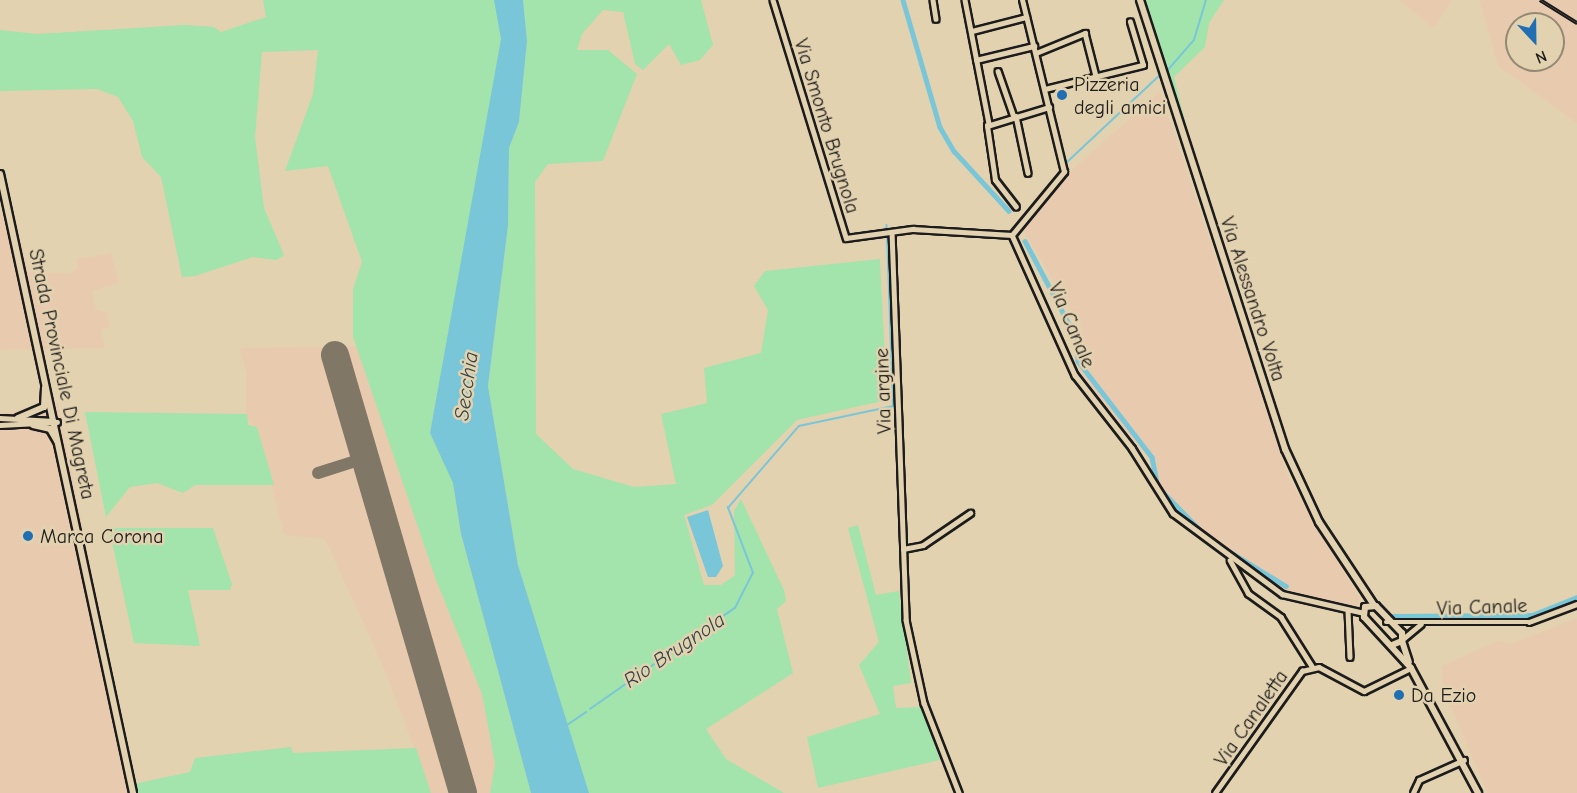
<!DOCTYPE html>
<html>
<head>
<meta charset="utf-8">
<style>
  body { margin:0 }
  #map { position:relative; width:1577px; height:793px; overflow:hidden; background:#e3d2af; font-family:"Comic Neue",sans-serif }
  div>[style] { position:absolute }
  .built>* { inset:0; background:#e8cbae }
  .green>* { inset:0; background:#a3e3ac }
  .water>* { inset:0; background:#79c6d8 }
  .stream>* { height:1.5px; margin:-0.75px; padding:0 0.75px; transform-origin:0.75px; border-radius:0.75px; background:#79c6d8 }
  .canal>* { height:4.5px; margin:-2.25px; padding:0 2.25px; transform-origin:2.25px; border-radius:2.25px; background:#79c6d8 }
  .taxiway>* { height:12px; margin:-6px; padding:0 6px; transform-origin:6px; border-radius:6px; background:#807766 }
  .runway>* { height:28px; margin:-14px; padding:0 14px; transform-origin:14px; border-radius:14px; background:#807766 }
  .roads { filter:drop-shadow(2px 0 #1c1c1c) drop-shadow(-2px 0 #1c1c1c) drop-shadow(0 2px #1c1c1c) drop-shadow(0 -2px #1c1c1c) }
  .minor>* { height:4.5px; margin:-2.25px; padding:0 2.25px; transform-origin:2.25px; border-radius:2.25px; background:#e3d2af }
  .major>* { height:6px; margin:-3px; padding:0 3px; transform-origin:3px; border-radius:3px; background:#e3d2af }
  .rail>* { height:4px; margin-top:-2px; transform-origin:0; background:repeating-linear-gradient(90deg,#e3d2af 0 4.5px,#1c1c1c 0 9px); box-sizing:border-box; border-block:2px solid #1c1c1c }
  .dots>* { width:16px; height:16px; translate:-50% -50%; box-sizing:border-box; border:3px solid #e3d2af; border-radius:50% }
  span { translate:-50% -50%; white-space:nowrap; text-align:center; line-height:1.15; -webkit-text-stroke:5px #e3d2af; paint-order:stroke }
  .poi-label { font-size:20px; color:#1c1c1c }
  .left { translate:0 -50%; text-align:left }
  .street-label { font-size:20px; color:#1c1c1c }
  .water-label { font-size:21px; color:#33464b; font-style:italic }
  .north { position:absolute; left:1505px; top:12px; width:60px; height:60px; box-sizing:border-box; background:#e3d2af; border:2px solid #938974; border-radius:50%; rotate:158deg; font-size:16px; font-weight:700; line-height:24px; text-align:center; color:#1c1c1c }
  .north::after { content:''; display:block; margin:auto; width:21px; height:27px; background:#1f6fb2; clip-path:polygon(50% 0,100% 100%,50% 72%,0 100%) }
</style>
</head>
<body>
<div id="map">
  <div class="built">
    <div style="clip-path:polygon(1399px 0,1452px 0,1434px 28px)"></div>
    <div style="clip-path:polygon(evenodd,1479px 0,1577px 0,1577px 123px,1498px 66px,1479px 0,1517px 24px,1553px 24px,1553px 60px,1517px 60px,1517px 24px)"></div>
    <div style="clip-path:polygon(1160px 91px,1288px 477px,1360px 599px,1357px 611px,1288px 594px,1207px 539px,1159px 490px,1148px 458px,1085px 383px,1075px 359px,1081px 356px,1081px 326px,1021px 227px,1075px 167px)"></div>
    <div style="clip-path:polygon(0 213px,14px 213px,29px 272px,71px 273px,78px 268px,76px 259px,112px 253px,119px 283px,92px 291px,96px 310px,107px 312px,110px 327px,101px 330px,105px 348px,0 350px)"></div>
    <div style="clip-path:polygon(358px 346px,436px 580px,482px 693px,495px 764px,490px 793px,431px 793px,385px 671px,325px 539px,284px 535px,257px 428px,246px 418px,247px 374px,240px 348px)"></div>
    <div style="clip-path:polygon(58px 402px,118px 706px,110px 706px,129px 793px,0 793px,0 414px)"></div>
    <div style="clip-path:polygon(1577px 618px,1577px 793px,1487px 793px,1443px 688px,1441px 666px,1498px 641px,1512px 643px)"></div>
  </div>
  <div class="green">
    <div style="clip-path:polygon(263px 0,494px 0,498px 5px,501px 39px,490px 107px,430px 433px,453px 482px,461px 534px,531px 793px,490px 793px,495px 764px,482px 694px,436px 580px,353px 337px,353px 289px,362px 262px,328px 166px,285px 171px,313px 94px,318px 50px,262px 52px,255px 137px,264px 208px,284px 255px,277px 260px,253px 257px,195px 276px,182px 277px,161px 177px,142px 157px,133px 121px,118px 97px,97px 89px,0 91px,0 30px,37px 34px,185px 25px,214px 27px,221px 32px,266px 17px)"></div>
    <div style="clip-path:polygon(523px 0,701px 0,713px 45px,700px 60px,681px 65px,669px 44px,643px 70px,635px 64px,623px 12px,603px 10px,582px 34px,577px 50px,608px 50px,637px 74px,603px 161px,548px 164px,535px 182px,536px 434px,573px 469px,634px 487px,676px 484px,661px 414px,707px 403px,704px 368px,761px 353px,768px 310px,754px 286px,765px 271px,880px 259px,887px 400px,797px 420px,712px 505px,684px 515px,704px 585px,721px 585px,735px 575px,734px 511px,741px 499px,784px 590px,786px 601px,777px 609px,793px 673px,706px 729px,726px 759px,784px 793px,588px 793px,518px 565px,488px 386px,508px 226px,509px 148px,519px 122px,527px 41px)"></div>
    <div style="clip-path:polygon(1144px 0,1224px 0,1209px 23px,1205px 47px,1174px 77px,1191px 145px)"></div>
    <div style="clip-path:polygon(85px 412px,247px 414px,248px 425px,257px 427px,274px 485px,195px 485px,183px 493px,157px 483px,130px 487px,106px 517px)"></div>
    <div style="clip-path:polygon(858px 525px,876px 595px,899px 591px,911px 683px,893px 686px,896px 708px,921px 707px,940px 760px,818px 788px,807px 737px,880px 714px,859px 665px,879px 642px,848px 528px)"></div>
    <div style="clip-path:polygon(109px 528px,213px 528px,232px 584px,230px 590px,188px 590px,200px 646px,134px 643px)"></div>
    <div style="clip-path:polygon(291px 747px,293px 753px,416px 748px,431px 793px,136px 793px,134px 784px,190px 772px,195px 758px)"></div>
  </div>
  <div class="water">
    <div style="clip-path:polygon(494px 0,523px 0,527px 41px,519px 122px,509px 148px,508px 226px,488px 386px,518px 565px,589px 793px,531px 793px,461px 534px,453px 483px,430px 433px,501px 39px)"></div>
    <div style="clip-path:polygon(708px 510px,723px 566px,716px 577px,708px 577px,687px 517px)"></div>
  </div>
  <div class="stream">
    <div style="left:1167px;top:71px;width:41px;rotate:-48.9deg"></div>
    <div style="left:1194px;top:40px;width:42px;rotate:-73.3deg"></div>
    <div style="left:1065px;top:164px;width:130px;rotate:-43.1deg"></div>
    <div style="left:887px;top:225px;width:4px;rotate:90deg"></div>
    <div style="left:590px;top:709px;width:177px;rotate:-34.9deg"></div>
    <div style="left:735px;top:608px;width:39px;rotate:-63deg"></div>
    <div style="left:753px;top:573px;width:70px;rotate:-111deg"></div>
    <div style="left:728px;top:508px;width:108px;rotate:-49.1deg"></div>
    <div style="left:799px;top:426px;width:96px;rotate:-12deg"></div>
    <div style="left:893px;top:406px;width:172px;rotate:-92deg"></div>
    <div style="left:567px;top:725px;width:23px;rotate:-34deg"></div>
  </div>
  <div class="canal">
    <div style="left:903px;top:0;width:132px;rotate:73.8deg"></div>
    <div style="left:940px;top:127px;width:28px;rotate:60deg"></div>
    <div style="left:954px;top:151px;width:81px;rotate:47.5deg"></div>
    <div style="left:1025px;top:241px;width:111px;rotate:62deg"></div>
    <div style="left:1077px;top:339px;width:22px;rotate:87deg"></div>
    <div style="left:1078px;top:361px;width:121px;rotate:52.4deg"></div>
    <div style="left:1152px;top:457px;width:31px;rotate:79deg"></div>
    <div style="left:1158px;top:487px;width:73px;rotate:45.6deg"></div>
    <div style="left:1209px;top:539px;width:90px;rotate:31.4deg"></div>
    <div style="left:1390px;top:616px;width:142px;rotate:-0.4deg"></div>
    <div style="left:1532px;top:615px;width:48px;rotate:-21.8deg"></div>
  </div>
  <div class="taxiway">
    <div style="left:318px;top:473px;width:49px;rotate:-17.7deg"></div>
  </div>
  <div class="runway">
    <div style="left:335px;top:355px;width:456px;rotate:73.7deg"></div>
  </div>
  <div class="roads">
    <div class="minor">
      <div style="left:773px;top:0;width:249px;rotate:72.9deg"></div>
      <div style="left:846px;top:238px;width:68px;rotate:-7.7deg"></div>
      <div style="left:913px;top:229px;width:99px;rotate:3.5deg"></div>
      <div style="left:933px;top:0;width:19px;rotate:81deg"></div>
      <div style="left:965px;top:0;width:126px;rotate:79deg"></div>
      <div style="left:972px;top:31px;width:56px;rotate:-14.5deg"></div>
      <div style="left:1036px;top:53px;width:53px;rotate:-22.2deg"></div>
      <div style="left:1085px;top:33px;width:44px;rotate:75.7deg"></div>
      <div style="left:976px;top:60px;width:60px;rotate:-13.6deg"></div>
      <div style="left:998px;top:71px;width:49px;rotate:70.8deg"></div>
      <div style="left:1045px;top:89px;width:101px;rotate:-13.8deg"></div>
      <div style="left:1143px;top:65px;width:45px;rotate:-106.8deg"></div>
      <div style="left:1016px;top:116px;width:58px;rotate:78.1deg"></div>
      <div style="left:1016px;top:207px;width:34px;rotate:-128deg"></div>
      <div style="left:995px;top:180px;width:55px;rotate:-98.4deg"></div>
      <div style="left:987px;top:126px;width:65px;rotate:-17deg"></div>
      <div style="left:892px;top:232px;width:388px;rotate:87.9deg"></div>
      <div style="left:906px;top:620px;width:85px;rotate:77.8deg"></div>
      <div style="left:924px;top:703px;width:97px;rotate:68.7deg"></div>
      <div style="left:1012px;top:235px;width:154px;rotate:65.8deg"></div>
      <div style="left:1075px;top:375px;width:93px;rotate:52deg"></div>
      <div style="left:1132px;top:448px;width:77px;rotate:57.8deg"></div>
      <div style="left:1173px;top:513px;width:136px;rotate:36.6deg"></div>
      <div style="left:1282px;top:594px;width:84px;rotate:13deg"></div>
      <div style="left:1012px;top:235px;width:82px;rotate:-50.5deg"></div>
      <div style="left:1064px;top:172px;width:177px;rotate:-103.7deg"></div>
      <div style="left:0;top:418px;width:54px;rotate:3.2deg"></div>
      <div style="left:0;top:425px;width:57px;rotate:-3deg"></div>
      <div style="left:903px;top:549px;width:20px;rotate:-11deg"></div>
      <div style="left:923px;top:545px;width:57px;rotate:-34.2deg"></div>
      <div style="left:1230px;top:560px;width:38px;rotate:61deg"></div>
      <div style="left:1248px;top:593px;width:41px;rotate:36deg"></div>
      <div style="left:1281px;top:617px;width:58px;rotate:57.7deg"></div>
      <div style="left:1348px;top:611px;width:46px;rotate:87.5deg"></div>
      <div style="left:1386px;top:622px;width:143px"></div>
      <div style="left:1529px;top:622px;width:51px;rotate:-20.6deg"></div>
      <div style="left:1403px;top:639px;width:23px;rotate:-40deg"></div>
      <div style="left:1215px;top:793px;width:150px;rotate:-54.5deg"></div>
      <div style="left:1302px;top:671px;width:17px;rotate:-13deg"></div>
      <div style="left:1319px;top:667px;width:51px;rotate:28.1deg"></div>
      <div style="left:1364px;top:691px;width:52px;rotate:-26.1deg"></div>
      <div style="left:1413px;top:793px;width:14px;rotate:-65deg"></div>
      <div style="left:1419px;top:780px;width:49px;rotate:-24deg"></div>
    </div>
    <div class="major">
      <div style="left:1140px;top:0;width:472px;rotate:72.1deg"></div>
      <div style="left:1285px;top:449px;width:81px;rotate:65deg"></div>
      <div style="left:1319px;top:522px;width:100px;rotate:56.5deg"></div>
      <div style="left:0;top:174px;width:633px;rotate:77.87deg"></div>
      <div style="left:18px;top:418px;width:28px;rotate:-23deg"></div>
      <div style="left:44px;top:407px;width:19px;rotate:-87deg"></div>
      <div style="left:33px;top:425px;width:17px;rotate:13deg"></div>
      <div style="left:50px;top:429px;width:14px;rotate:60deg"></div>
      <div style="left:1402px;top:641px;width:22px;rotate:72deg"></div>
      <div style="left:1392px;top:645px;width:11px;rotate:-22deg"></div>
      <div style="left:1402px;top:641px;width:8px;rotate:-90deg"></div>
      <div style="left:1402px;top:633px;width:37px;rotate:-134deg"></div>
      <div style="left:1376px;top:606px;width:11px;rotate:175deg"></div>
      <div style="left:1365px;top:607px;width:10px;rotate:96deg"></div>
      <div style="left:1364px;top:617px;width:69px;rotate:47.3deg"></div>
      <div style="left:1411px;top:668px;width:142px;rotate:61.8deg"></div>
    </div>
  </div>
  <div class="rail">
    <div style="left:1540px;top:0;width:44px;rotate:31.9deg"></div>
  </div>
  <div class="dots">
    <div style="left:1062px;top:95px;background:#1f6fb2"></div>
    <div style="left:28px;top:536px;background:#1f6fb2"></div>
    <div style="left:1399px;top:695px;background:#1f6fb2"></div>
  </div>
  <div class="poi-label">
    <span class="left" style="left:1074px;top:96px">Pizzeria<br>degli amici</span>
    <span class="left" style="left:40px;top:536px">Marca Corona</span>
    <span class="left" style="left:1411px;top:695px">Da Ezio</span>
  </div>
  <div class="street-label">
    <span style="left:827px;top:126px;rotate:73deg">Via Smonto Brugnola</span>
    <span style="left:1253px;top:299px;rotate:72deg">Via Alessandro Volta</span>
    <span style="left:1072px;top:325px;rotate:67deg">Via Canale</span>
    <span style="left:62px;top:374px;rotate:78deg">Strada Provinciale Di Magreta</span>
    <span style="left:883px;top:391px;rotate:-92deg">Via argine</span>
    <span style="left:1482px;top:607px;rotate:-2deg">Via Canale</span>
    <span style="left:1251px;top:718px;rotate:-55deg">Via Canaletta</span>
  </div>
  <div class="water-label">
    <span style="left:466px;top:386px;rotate:-82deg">Secchia</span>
    <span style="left:674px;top:650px;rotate:-34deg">Rio Brugnola</span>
  </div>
  <div class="north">N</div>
</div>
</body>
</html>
